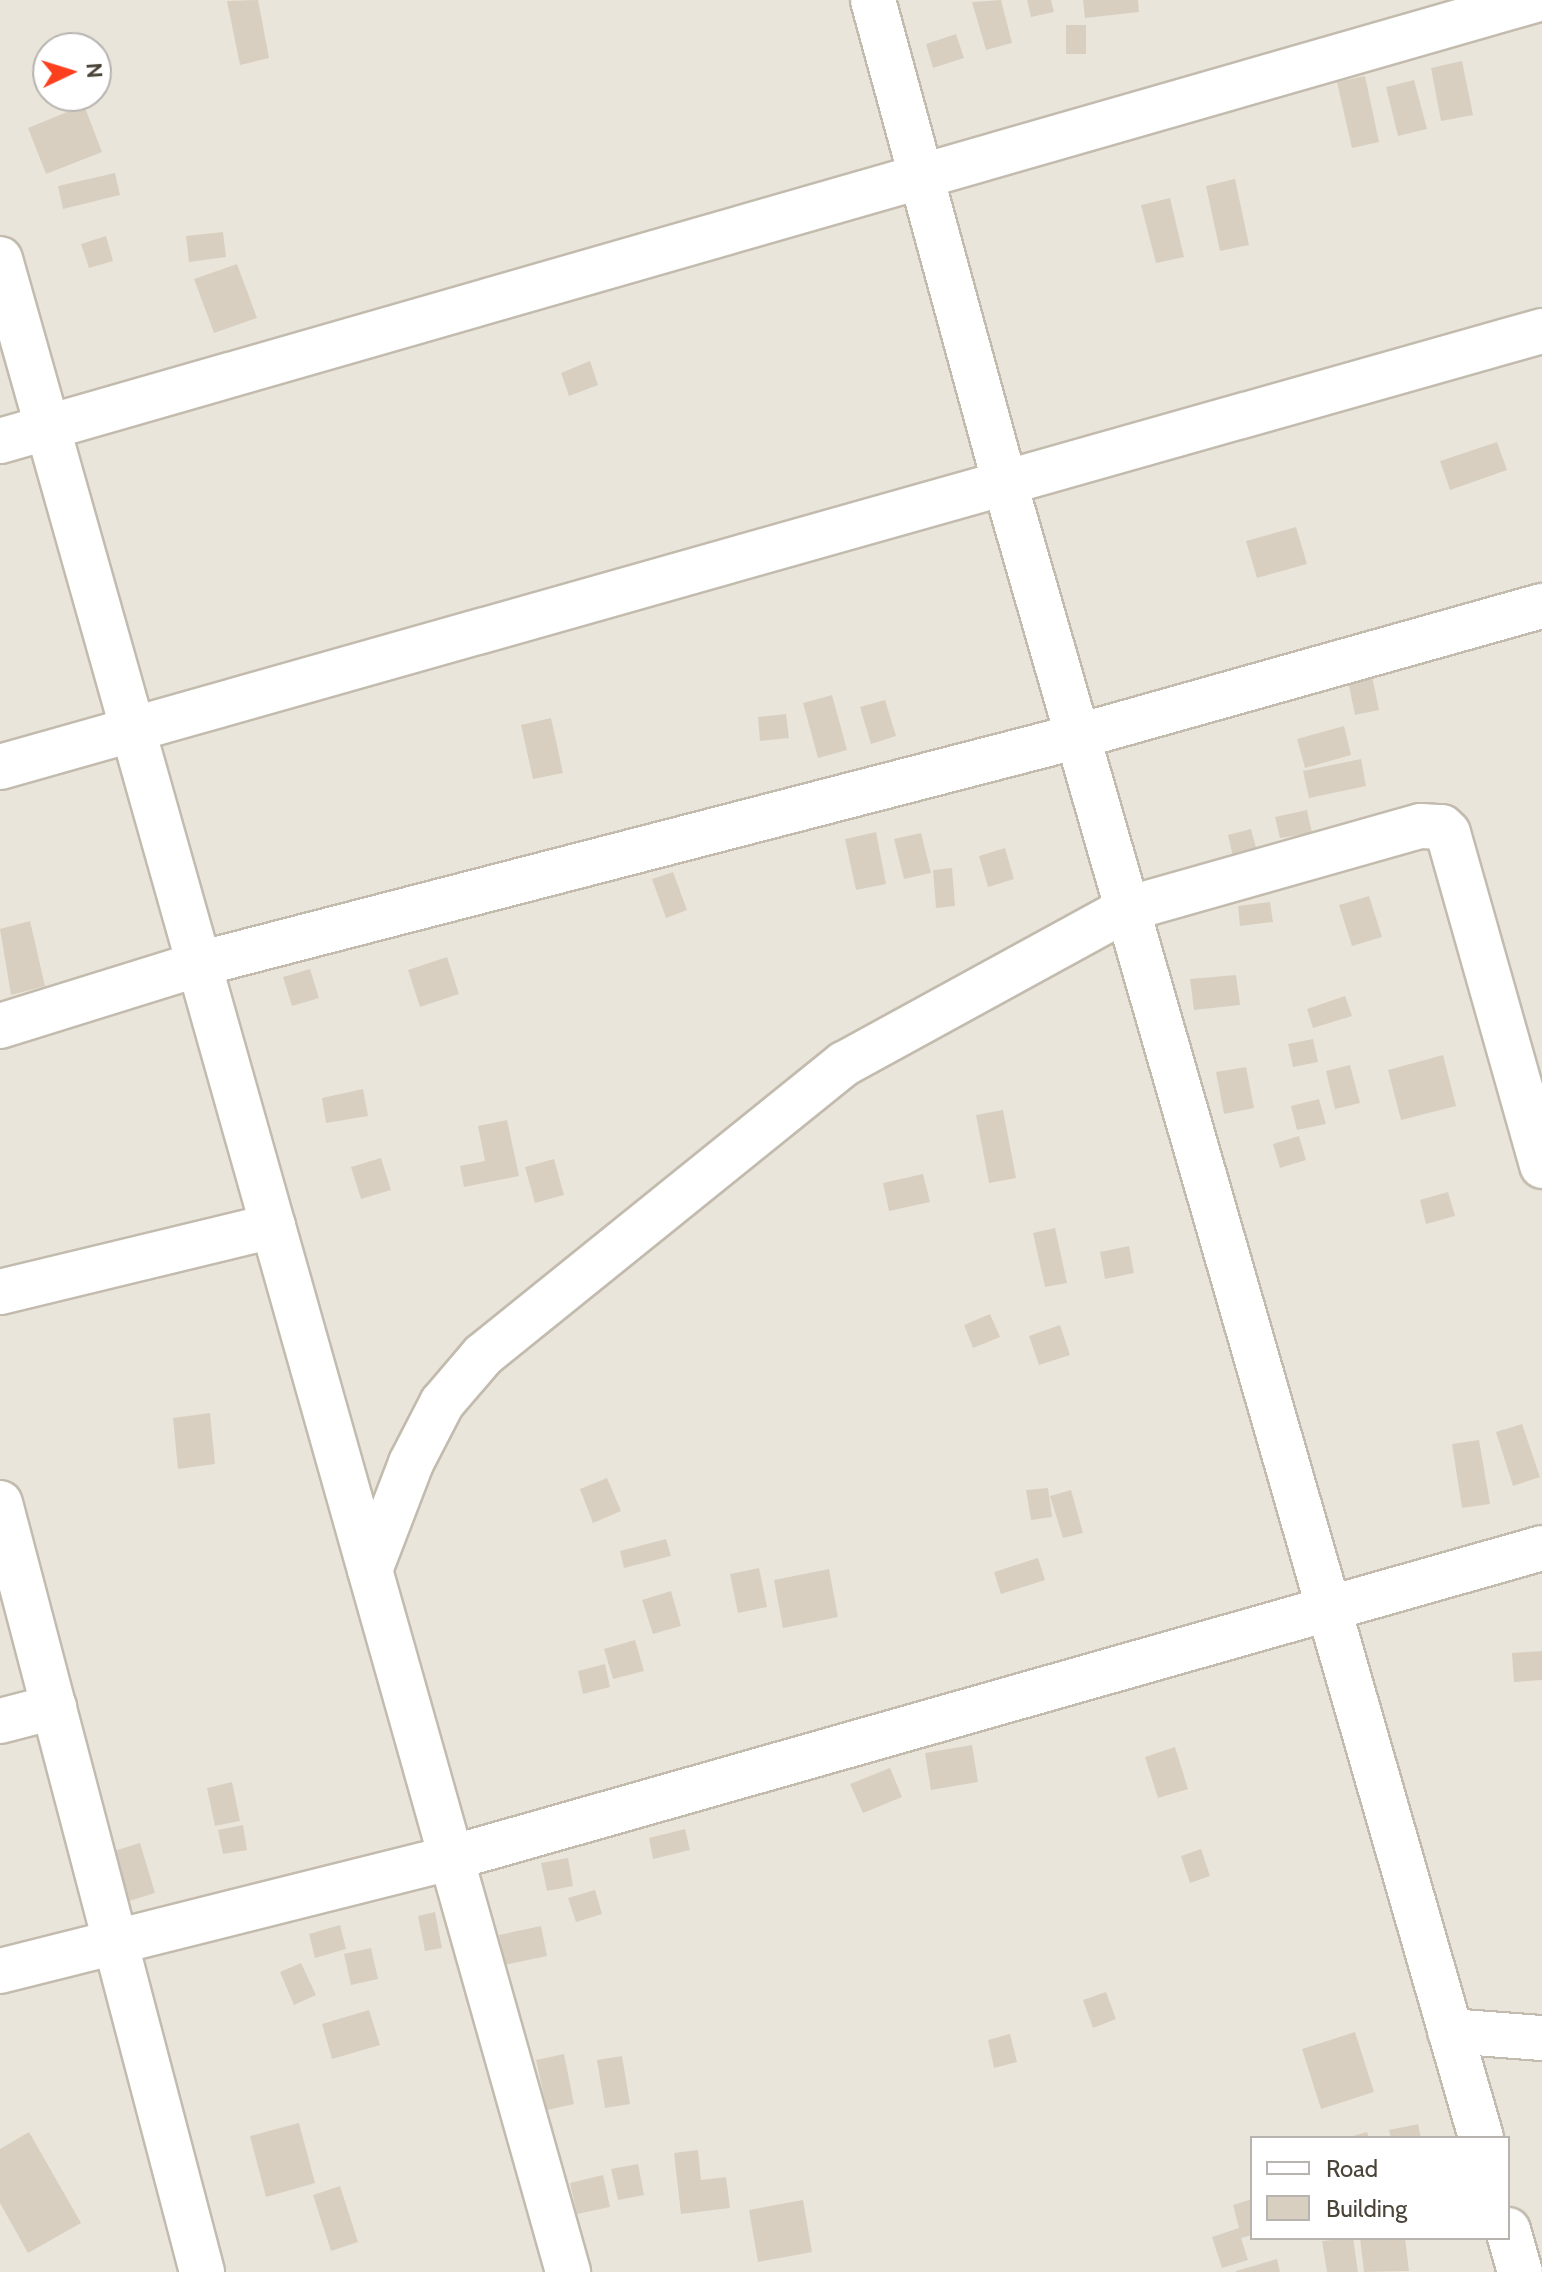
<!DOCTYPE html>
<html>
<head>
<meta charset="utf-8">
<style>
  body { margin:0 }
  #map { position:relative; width:1542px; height:2272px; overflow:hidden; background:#f6f3ec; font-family:Cabin,sans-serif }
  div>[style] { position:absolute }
  .residential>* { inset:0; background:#eae5da }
  .building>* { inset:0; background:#d8cfc1 }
  .roads { filter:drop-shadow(2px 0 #c2bbae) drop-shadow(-2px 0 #c2bbae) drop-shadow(0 2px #c2bbae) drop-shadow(0 -2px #c2bbae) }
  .minor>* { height:44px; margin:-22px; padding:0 22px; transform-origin:22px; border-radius:22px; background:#fff }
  span { translate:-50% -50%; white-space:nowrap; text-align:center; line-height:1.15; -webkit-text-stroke:6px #fff; paint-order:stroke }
  .legend { position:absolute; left:1250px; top:2136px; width:260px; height:104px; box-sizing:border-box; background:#fff; border:2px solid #b7b4b0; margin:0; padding:10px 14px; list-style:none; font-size:24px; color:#4b4439 }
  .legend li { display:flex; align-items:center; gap:16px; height:40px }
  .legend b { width:40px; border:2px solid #b7b4b0 }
  .north { position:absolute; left:32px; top:32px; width:80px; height:80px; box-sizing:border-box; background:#fff; border:2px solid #b7b4b0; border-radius:50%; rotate:86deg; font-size:22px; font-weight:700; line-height:32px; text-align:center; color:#4b4439 }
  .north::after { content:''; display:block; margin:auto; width:28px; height:36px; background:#fc3f1d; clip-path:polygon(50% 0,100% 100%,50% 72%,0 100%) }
</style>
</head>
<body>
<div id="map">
  <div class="residential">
    <div style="clip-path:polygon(evenodd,0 0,1542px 0,1542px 2272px,0 2272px,0 0,48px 48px,96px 48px,96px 96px,48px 96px,48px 48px,0 0,1252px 2138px,1508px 2138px,1508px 2238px,1252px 2238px,1252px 2138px)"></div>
  </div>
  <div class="building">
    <div style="clip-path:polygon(258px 0,269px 58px,240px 65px,227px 1px)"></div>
    <div style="clip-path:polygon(1001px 0,1012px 43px,986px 50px,972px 2px)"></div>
    <div style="clip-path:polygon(1027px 0,1051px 0,1054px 12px,1031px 17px)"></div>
    <div style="clip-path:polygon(1083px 0,1138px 0,1139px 12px,1085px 18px)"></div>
    <div style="clip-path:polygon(1066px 25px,1086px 25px,1086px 54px,1066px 54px)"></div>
    <div style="clip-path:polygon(956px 34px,964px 58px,933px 68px,926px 44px)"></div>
    <div style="clip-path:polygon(1462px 61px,1473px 115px,1441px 121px,1431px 68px)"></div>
    <div style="clip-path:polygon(1365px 76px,1379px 142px,1352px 148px,1337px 82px)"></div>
    <div style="clip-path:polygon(1414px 80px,1427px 129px,1398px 136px,1386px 87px)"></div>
    <div style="clip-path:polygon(84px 105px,102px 152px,46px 174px,28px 128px)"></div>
    <div style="clip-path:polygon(115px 173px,120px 195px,63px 209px,58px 186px)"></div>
    <div style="clip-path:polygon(1235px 179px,1249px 245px,1220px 251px,1206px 186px)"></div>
    <div style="clip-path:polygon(1170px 198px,1184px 257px,1156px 263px,1141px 205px)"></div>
    <div style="clip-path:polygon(223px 232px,226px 257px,189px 262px,186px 236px)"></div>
    <div style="clip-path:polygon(106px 236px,113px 261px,89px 268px,81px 244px)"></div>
    <div style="clip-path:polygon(237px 264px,257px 318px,214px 333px,194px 279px)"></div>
    <div style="clip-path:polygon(590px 361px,598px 385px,569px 396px,561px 373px)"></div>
    <div style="clip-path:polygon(1497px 442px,1507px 470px,1450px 490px,1440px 461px)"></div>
    <div style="clip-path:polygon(1296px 527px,1307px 564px,1257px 578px,1246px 541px)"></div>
    <div style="clip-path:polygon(1371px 671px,1379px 710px,1355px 715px,1347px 676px)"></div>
    <div style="clip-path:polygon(832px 695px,847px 750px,818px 758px,803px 703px)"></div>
    <div style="clip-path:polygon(885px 700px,896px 736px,871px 744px,860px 707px)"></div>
    <div style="clip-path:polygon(786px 714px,789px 738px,760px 741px,758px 717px)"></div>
    <div style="clip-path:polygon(551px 718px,563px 773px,533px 779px,521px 725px)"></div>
    <div style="clip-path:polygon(1344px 726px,1351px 755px,1305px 768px,1297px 739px)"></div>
    <div style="clip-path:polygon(1361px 759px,1366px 786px,1309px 798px,1303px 771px)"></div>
    <div style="clip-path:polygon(1307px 810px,1312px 833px,1280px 838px,1275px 817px)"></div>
    <div style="clip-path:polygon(1251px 829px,1259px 859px,1235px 865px,1228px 835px)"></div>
    <div style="clip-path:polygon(876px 832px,886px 884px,856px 890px,845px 839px)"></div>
    <div style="clip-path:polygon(921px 833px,931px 873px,904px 879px,894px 839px)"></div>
    <div style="clip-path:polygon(1005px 848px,1014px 879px,988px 887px,979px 856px)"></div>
    <div style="clip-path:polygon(952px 868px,955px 906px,936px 908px,933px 870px)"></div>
    <div style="clip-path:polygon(673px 872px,687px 910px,666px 918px,652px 879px)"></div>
    <div style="clip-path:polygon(1369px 896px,1382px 937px,1352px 946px,1339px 905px)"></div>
    <div style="clip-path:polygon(1270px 902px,1273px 922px,1240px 926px,1238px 906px)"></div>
    <div style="clip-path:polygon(30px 921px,45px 986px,11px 995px,0 929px)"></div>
    <div style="clip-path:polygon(447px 957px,459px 994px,420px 1007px,408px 970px)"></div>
    <div style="clip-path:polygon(310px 969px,319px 998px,292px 1006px,283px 977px)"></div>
    <div style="clip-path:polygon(1236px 975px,1240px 1005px,1194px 1010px,1190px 979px)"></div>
    <div style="clip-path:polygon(1345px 996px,1352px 1016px,1313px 1028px,1307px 1009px)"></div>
    <div style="clip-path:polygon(1313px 1039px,1318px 1062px,1293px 1067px,1288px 1044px)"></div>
    <div style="clip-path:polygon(1443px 1055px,1456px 1106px,1401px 1120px,1388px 1070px)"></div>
    <div style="clip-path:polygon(1350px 1065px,1360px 1103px,1335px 1109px,1326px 1071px)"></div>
    <div style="clip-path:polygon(1246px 1067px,1254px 1108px,1224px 1114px,1216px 1072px)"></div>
    <div style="clip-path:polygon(363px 1089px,368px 1116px,326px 1123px,322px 1098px)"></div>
    <div style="clip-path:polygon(1319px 1099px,1326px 1124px,1297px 1130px,1291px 1106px)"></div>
    <div style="clip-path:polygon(1003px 1110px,1016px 1178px,989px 1183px,976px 1115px)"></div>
    <div style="clip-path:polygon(507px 1120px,519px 1176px,464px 1187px,460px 1166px,485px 1161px,478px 1126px)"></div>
    <div style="clip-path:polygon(1299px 1136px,1306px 1160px,1280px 1168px,1273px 1144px)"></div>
    <div style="clip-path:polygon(381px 1158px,391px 1190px,361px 1199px,351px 1167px)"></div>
    <div style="clip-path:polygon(554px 1159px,564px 1195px,535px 1203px,525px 1167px)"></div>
    <div style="clip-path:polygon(923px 1174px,930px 1202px,889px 1211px,883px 1183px)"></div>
    <div style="clip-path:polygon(1448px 1192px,1455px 1216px,1426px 1224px,1420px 1200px)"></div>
    <div style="clip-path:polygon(1055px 1228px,1067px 1283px,1045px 1287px,1033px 1233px)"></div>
    <div style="clip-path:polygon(1129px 1246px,1134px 1273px,1105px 1279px,1100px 1252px)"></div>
    <div style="clip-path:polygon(990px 1314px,1000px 1337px,973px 1348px,964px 1325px)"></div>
    <div style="clip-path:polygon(1060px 1325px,1070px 1355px,1039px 1365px,1029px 1336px)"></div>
    <div style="clip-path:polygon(210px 1413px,215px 1464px,178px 1469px,173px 1418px)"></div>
    <div style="clip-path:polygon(1522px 1424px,1540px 1477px,1513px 1486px,1496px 1432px)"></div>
    <div style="clip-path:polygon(1479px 1440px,1490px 1504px,1462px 1508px,1452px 1444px)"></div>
    <div style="clip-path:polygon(607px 1478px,621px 1511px,593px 1523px,580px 1489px)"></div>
    <div style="clip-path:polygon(1048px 1488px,1052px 1517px,1031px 1520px,1026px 1490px)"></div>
    <div style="clip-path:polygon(1071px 1490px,1083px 1533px,1063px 1538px,1050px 1496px)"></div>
    <div style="clip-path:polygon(666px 1539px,671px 1556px,624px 1568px,620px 1551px)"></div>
    <div style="clip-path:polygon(1038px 1558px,1045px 1580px,1001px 1594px,994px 1572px)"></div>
    <div style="clip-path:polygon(759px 1568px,767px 1607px,738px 1613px,730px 1574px)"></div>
    <div style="clip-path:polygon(829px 1569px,838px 1617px,783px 1628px,774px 1580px)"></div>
    <div style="clip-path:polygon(671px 1591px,681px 1626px,653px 1634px,642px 1600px)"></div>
    <div style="clip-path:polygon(635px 1640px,644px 1671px,613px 1679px,604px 1649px)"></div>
    <div style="clip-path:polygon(1542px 1651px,1542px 1680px,1514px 1682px,1512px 1653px)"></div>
    <div style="clip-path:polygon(605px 1664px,610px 1687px,583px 1694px,578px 1671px)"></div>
    <div style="clip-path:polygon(972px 1745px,978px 1782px,931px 1790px,925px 1753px)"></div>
    <div style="clip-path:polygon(1175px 1747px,1188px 1789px,1158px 1798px,1145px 1757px)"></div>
    <div style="clip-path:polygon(890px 1768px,902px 1797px,863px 1813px,850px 1784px)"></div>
    <div style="clip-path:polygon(232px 1782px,240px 1821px,215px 1826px,207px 1788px)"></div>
    <div style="clip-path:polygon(243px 1825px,247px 1850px,223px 1854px,218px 1830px)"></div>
    <div style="clip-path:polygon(685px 1829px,690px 1850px,653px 1859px,649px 1838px)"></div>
    <div style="clip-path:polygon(140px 1843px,155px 1893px,129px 1901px,114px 1851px)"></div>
    <div style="clip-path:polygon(1201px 1849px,1210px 1876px,1190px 1883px,1181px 1856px)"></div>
    <div style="clip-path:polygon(568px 1858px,573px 1886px,547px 1891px,541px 1863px)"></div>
    <div style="clip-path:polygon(595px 1890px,602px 1914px,576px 1922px,568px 1898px)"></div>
    <div style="clip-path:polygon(435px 1912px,442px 1948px,425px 1951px,418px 1916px)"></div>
    <div style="clip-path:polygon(340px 1925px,346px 1949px,315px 1958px,309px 1934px)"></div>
    <div style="clip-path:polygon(541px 1926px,547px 1956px,505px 1965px,499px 1935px)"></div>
    <div style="clip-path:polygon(371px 1948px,378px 1979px,351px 1985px,344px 1954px)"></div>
    <div style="clip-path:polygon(301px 1963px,316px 1995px,294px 2005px,280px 1972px)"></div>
    <div style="clip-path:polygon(1106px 1992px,1116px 2019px,1093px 2028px,1083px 2000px)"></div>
    <div style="clip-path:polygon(369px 2010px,380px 2045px,332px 2059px,322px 2024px)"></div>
    <div style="clip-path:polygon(1355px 2032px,1374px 2092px,1321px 2109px,1302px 2049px)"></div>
    <div style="clip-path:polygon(1010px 2034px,1017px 2062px,994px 2068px,988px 2040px)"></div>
    <div style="clip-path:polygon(564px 2054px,574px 2104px,547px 2110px,536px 2060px)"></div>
    <div style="clip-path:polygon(622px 2056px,630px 2104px,605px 2108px,597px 2060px)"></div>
    <div style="clip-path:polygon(299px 2123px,315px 2183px,266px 2197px,250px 2136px)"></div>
    <div style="clip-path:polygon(1418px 2124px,1421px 2138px,1391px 2138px,1389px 2130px)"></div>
    <div style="clip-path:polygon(29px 2132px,81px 2223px,28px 2253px,0 2203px,0 2149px)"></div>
    <div style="clip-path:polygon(1367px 2132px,1369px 2138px,1349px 2138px,1349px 2137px)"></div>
    <div style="clip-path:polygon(698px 2150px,701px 2180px,726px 2177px,730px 2208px,681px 2214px,674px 2153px)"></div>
    <div style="clip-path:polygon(638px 2164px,644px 2195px,618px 2200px,611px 2169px)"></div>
    <div style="clip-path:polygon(603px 2175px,610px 2207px,577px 2214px,570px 2183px)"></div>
    <div style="clip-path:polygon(340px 2186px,358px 2242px,331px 2251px,313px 2195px)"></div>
    <div style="clip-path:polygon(1252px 2199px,1252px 2235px,1241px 2238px,1248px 2260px,1222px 2268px,1212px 2237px,1239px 2228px,1233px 2205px)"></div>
    <div style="clip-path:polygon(803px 2200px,812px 2252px,758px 2262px,749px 2210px)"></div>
    <div style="clip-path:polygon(1353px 2238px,1358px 2272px,1327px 2272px,1322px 2241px)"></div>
    <div style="clip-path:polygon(1360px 2238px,1405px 2238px,1409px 2271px,1364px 2272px)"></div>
    <div style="clip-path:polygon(1277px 2259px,1280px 2272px,1236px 2272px,1236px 2271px)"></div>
  </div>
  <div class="roads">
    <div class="minor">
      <div style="left:873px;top:0;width:502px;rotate:74.74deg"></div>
      <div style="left:1005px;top:484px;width:1721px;rotate:73.94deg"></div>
      <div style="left:0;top:259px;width:2092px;rotate:74.24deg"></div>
      <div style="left:0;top:441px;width:1597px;rotate:-16.03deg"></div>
      <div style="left:0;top:767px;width:1602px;rotate:-15.79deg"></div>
      <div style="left:0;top:1026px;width:208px;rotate:-17.3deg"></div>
      <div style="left:199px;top:964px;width:909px;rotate:-14.53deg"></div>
      <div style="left:1079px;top:736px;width:481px;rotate:-15.7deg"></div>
      <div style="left:0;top:1292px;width:281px;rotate:-13.6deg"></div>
      <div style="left:0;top:1503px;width:795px;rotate:75.28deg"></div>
      <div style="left:370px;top:1570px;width:115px;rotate:-69deg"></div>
      <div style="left:411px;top:1463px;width:68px;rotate:-62.7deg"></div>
      <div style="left:442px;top:1403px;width:63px;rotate:-49.5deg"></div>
      <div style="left:483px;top:1355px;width:464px;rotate:-38.9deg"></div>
      <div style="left:844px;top:1064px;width:323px;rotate:-28.7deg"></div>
      <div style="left:1127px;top:909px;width:305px;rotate:-15.8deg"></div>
      <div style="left:1421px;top:826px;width:21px;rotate:3deg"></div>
      <div style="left:1442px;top:827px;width:8px;rotate:45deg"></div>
      <div style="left:1448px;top:833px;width:346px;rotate:74.2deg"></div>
      <div style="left:0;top:1721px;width:56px;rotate:-14.5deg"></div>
      <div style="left:0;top:1971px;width:465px;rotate:-14.1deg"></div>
      <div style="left:451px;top:1858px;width:1134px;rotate:-15.86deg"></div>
      <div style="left:1450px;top:2031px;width:92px;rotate:4.4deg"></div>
      <div style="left:1508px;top:2230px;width:44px;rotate:74.1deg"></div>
    </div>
  </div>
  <ul class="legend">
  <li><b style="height:10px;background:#fff"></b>Road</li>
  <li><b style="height:22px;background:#d8cfc1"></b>Building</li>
  </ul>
  <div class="north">N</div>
</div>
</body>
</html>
